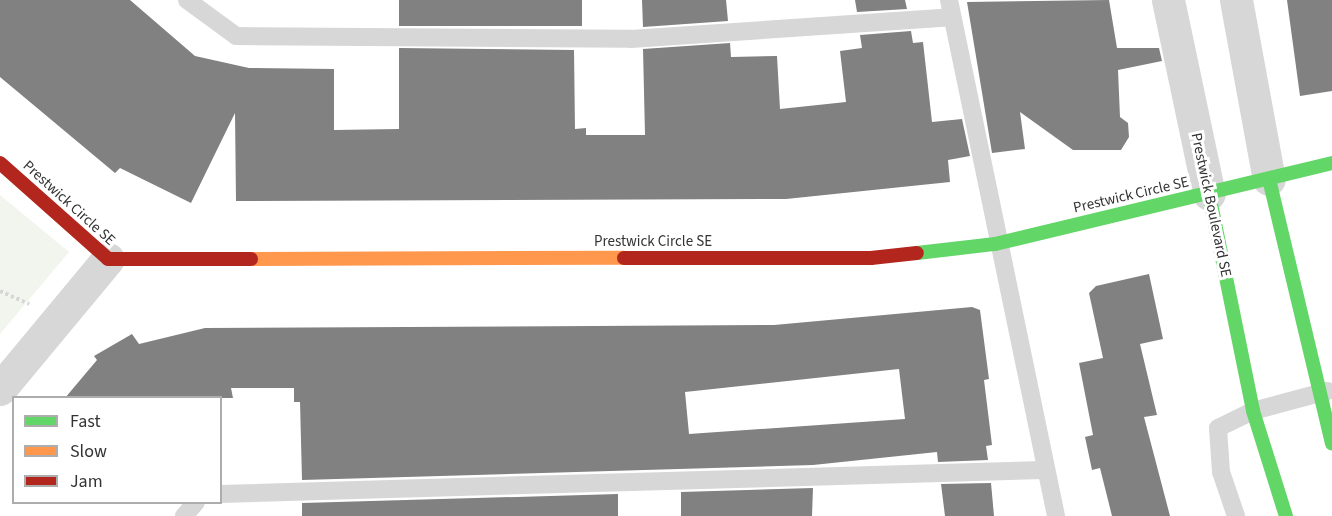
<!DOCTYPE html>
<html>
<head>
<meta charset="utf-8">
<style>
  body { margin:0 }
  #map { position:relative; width:1332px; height:516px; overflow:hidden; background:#fff; font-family:"Source Sans 3",sans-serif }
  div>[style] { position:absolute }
  .green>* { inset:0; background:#f1f5ed }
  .building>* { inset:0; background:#818181 }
  .path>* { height:4px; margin-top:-2px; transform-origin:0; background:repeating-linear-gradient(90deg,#d6d6d6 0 3px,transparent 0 6px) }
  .lane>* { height:18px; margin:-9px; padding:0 9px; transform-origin:9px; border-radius:9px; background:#d7d7d7 }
  .street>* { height:33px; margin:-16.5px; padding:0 16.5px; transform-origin:16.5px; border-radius:16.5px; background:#d7d7d7 }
  .fast>* { height:14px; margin:-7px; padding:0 7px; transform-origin:7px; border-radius:7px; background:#63d668 }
  .slow>* { height:14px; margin:-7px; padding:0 7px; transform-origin:7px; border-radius:7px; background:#ff974d }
  .jam>* { height:14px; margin:-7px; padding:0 7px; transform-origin:7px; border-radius:7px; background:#b3261e }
  span { translate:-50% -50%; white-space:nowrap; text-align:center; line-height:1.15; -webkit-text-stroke:6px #fff; paint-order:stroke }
  .street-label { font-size:15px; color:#333 }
  .legend { position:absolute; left:12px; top:396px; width:210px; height:108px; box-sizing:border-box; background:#fff; border:2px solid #adadad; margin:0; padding:8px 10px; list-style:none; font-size:18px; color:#333 }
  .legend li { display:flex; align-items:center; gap:12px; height:30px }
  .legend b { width:30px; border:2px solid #adadad }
</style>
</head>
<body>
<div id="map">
  <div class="green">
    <div style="clip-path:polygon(0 195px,69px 252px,0 334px)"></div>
  </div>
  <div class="building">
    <div style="clip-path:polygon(0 0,130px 0,195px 56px,249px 68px,334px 69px,334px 130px,399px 129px,399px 48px,574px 50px,575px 129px,586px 128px,586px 135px,645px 135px,643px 49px,730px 43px,731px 57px,777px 56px,780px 109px,846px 102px,840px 51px,862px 48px,860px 35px,911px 31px,913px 43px,923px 42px,932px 122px,962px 119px,970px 156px,948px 160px,950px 182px,786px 199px,236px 201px,235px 113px,191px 203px,120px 168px,115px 173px,0 77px)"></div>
    <div style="clip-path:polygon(399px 0,582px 0,582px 26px,399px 26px)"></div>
    <div style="clip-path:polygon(642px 0,726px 0,728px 21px,643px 27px)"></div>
    <div style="clip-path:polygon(855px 0,905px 0,907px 9px,857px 12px)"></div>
    <div style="clip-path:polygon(1109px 0,1117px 48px,1159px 48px,1162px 61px,1118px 70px,1120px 117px,1128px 123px,1129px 137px,1121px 150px,1073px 150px,1020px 112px,1025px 149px,992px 153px,967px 2px)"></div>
    <div style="clip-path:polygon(1287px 0,1332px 0,1332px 91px,1300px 96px)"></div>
    <div style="clip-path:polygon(1149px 274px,1163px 339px,1140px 344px,1157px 415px,1144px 417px,1170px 516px,1112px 516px,1100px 468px,1092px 470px,1085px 437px,1093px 435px,1079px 363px,1103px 358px,1089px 293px,1096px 286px)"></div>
    <div style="clip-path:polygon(evenodd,972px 307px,980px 310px,989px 379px,984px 380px,992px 445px,986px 446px,988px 460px,938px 462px,937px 452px,813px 465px,302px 480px,300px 402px,294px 402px,294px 388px,231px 388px,233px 398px,65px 398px,97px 360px,94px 356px,132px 334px,139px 344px,205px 328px,774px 325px,972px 307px,899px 369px,905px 419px,689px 434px,685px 392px,899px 369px)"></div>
    <div style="clip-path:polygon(991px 483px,994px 516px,945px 516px,941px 484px)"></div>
    <div style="clip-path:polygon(813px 488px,812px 516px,681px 516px,681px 492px)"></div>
    <div style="clip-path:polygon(618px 494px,618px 516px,302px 516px,302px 503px)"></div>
  </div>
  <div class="path">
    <div style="left:0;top:291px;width:32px;rotate:24deg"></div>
  </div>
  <div class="lane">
    <div style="left:187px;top:0;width:61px;rotate:36.3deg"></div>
    <div style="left:236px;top:36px;width:395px;rotate:0.4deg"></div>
    <div style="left:631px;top:39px;width:321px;rotate:-3.9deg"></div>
    <div style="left:949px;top:0;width:527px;rotate:78.28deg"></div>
    <div style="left:220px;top:494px;width:824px;rotate:-1.67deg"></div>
    <div style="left:184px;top:516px;width:18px;rotate:-49deg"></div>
    <div style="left:1236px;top:516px;width:46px;rotate:-108.8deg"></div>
    <div style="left:1221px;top:472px;width:44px;rotate:-93.9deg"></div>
    <div style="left:1218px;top:428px;width:39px;rotate:-26deg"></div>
    <div style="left:1253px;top:411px;width:77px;rotate:-15.1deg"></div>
  </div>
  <div class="street">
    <div style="left:1168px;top:0;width:198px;rotate:78.1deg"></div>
    <div style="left:1236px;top:0;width:182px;rotate:79.6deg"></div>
    <div style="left:0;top:389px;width:169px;rotate:-50.3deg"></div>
  </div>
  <div class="fast">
    <div style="left:1269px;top:179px;width:272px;rotate:76.6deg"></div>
    <div style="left:1209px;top:194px;width:221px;rotate:78.5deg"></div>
    <div style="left:1253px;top:411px;width:110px;rotate:72.6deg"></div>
    <div style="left:917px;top:253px;width:79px;rotate:-6.6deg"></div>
    <div style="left:995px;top:244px;width:347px;rotate:-13.5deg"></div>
  </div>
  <div class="slow">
    <div style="left:251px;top:259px;width:373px;rotate:-0.2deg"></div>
  </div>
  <div class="jam">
    <div style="left:0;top:163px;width:144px;rotate:41.6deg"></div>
    <div style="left:108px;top:259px;width:143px"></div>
    <div style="left:624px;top:258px;width:247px"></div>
    <div style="left:871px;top:258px;width:46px;rotate:-6.2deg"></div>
  </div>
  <div class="street-label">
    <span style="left:1131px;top:195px;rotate:-13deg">Prestwick Circle SE</span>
    <span style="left:69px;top:203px;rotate:42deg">Prestwick Circle SE</span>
    <span style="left:1211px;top:205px;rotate:78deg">Prestwick Boulevard SE</span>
    <span style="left:653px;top:242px">Prestwick Circle SE</span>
  </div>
  <ul class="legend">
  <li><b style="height:8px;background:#63d668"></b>Fast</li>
  <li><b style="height:8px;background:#ff974d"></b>Slow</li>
  <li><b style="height:8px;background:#b3261e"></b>Jam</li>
  </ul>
</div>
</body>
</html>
